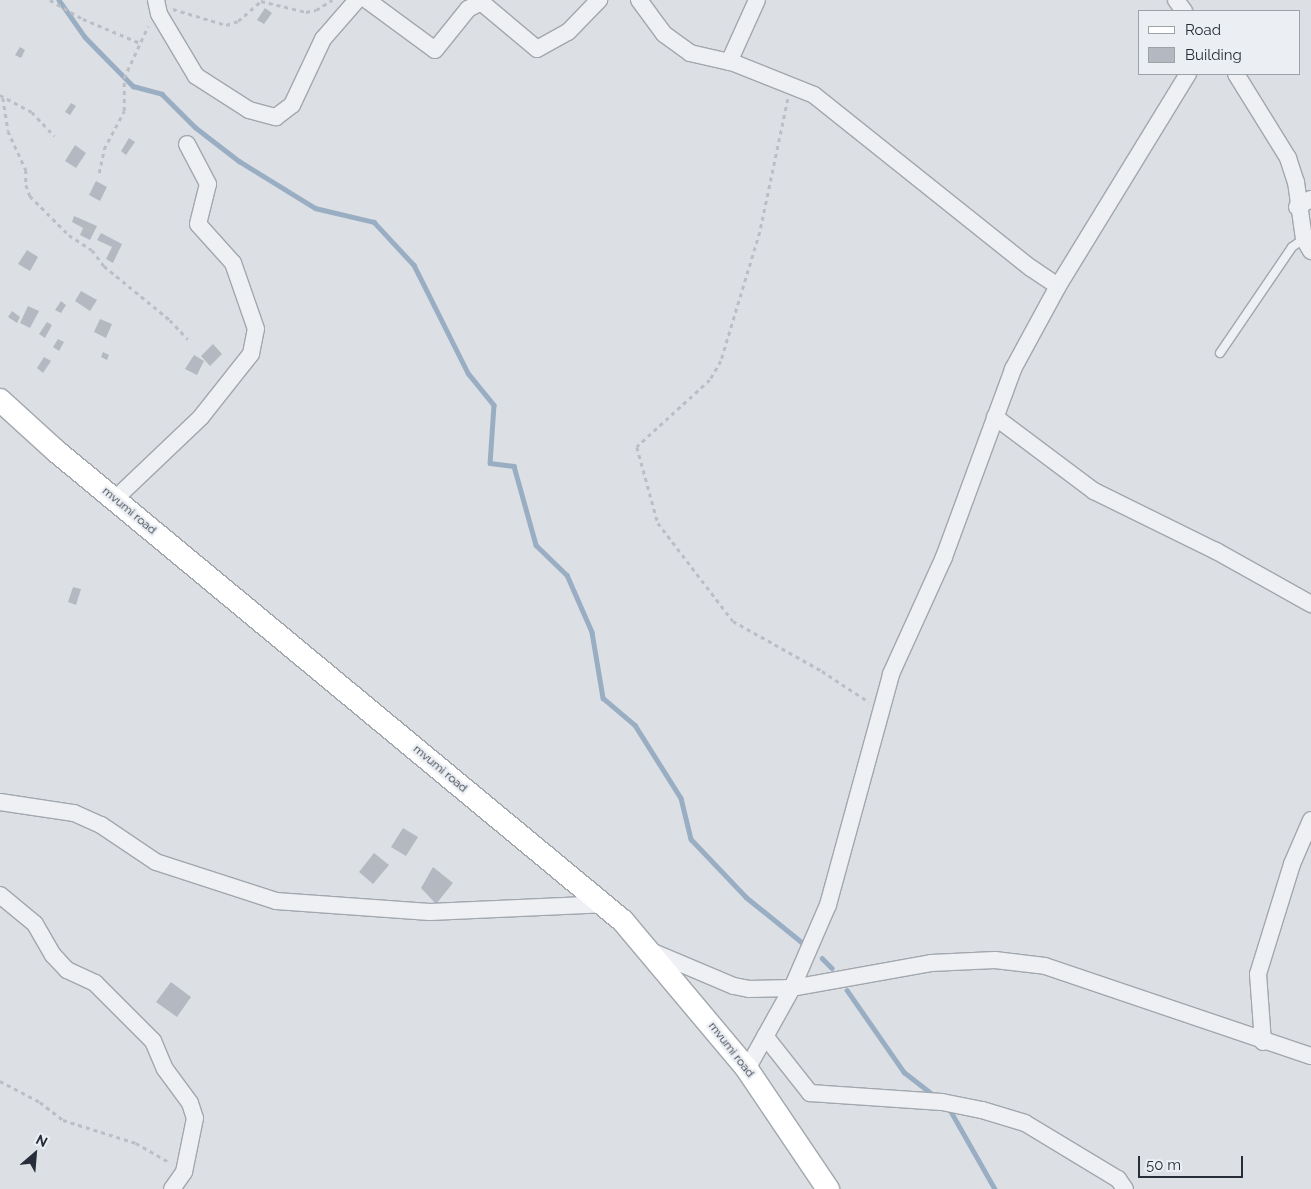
<!DOCTYPE html>
<html>
<head>
<meta charset="utf-8">
<style>
  body { margin:0 }
  #map { position:relative; width:1311px; height:1189px; overflow:hidden; background:#dce0e5; font-family:Raleway,sans-serif }
  div>[style] { position:absolute }
  .stream>* { height:4.5px; margin:-2.25px; padding:0 2.25px; transform-origin:2.25px; border-radius:2.25px; background:#9aaec3 }
  .building>* { inset:0; background:#b4b9c1 }
  .path>* { height:2.5px; margin-top:-1.25px; transform-origin:0; background:repeating-linear-gradient(90deg,#bbbec4 0 4px,transparent 0 8px) }
  .roads { filter:drop-shadow(1px 0 #a2a7ae) drop-shadow(-1px 0 #a2a7ae) drop-shadow(0 1px #a2a7ae) drop-shadow(0 -1px #a2a7ae) }
  .lane>* { height:8px; margin:-4px; padding:0 4px; transform-origin:4px; border-radius:4px; background:#eff0f4 }
  .street>* { height:16px; margin:-8px; padding:0 8px; transform-origin:8px; border-radius:8px; background:#eff0f4 }
  .secondary>* { height:22px; margin:-11px; padding:0 11px; transform-origin:11px; border-radius:11px; background:#fff }
  span { translate:-50% -50%; white-space:nowrap; text-align:center; line-height:1.15; -webkit-text-stroke:4.5px #ebeff3; paint-order:stroke }
  .street-label { font-size:12px; color:#272e3a }
  .legend { position:absolute; left:1138px; top:10px; width:162px; height:65px; box-sizing:border-box; background:#ebeff3; border:1px solid #9da2a9; margin:0; padding:6px 9px; list-style:none; font-size:15px; color:#272e3a }
  .legend li { display:flex; align-items:center; gap:10px; height:25px }
  .legend b { width:25px; border:1px solid #9da2a9 }
  .north { position:absolute; left:10px; top:1129px; width:50px; height:50px; -webkit-text-stroke:4px #ebeff3; paint-order:stroke; rotate:27deg; font-size:14px; font-weight:700; line-height:20px; text-align:center; color:#272e3a }
  .north::after { content:''; display:block; margin:auto; width:18px; height:22px; background:#272e3a; clip-path:polygon(50% 0,100% 100%,50% 72%,0 100%) }
  .scale { position:absolute; left:1138px; top:1156px; width:105px; height:22px; box-sizing:border-box; border:2px solid #272e3a; border-top:0; padding-left:6px; font-size:15px; line-height:18px; white-space:nowrap; color:#272e3a; -webkit-text-stroke:4px #ebeff3; paint-order:stroke }
</style>
</head>
<body>
<div id="map">
  <div class="stream">
    <div style="left:59px;top:0;width:45px;rotate:54.9deg"></div>
    <div style="left:85px;top:37px;width:69px;rotate:45.6deg"></div>
    <div style="left:133px;top:86px;width:30px;rotate:15deg"></div>
    <div style="left:162px;top:94px;width:47px;rotate:45deg"></div>
    <div style="left:195px;top:127px;width:56px;rotate:37.7deg"></div>
    <div style="left:239px;top:161px;width:89px;rotate:31.7deg"></div>
    <div style="left:315px;top:208px;width:61px;rotate:13.3deg"></div>
    <div style="left:374px;top:222px;width:59px;rotate:47.1deg"></div>
    <div style="left:414px;top:265px;width:121px;rotate:63.4deg"></div>
    <div style="left:468px;top:373px;width:41px;rotate:50.9deg"></div>
    <div style="left:494px;top:405px;width:58px;rotate:93.9deg"></div>
    <div style="left:490px;top:463px;width:24px;rotate:7deg"></div>
    <div style="left:514px;top:466px;width:82px;rotate:74.4deg"></div>
    <div style="left:536px;top:545px;width:43px;rotate:44.1deg"></div>
    <div style="left:567px;top:575px;width:62px;rotate:66.3deg"></div>
    <div style="left:592px;top:632px;width:67px;rotate:80.5deg"></div>
    <div style="left:603px;top:698px;width:42px;rotate:40.2deg"></div>
    <div style="left:635px;top:725px;width:86px;rotate:57.8deg"></div>
    <div style="left:681px;top:798px;width:42px;rotate:76.3deg"></div>
    <div style="left:691px;top:839px;width:80px;rotate:46.5deg"></div>
    <div style="left:746px;top:897px;width:75px;rotate:39deg"></div>
    <div style="left:822px;top:958px;width:14px;rotate:45deg"></div>
    <div style="left:847px;top:990px;width:100px;rotate:55.2deg"></div>
    <div style="left:904px;top:1072px;width:39px;rotate:38deg"></div>
    <div style="left:949px;top:1108px;width:93px;rotate:60.4deg"></div>
  </div>
  <div class="building">
    <div style="clip-path:polygon(265px 8px,272px 13px,264px 24px,257px 20px)"></div>
    <div style="clip-path:polygon(20px 47px,25px 50px,21px 58px,15px 55px)"></div>
    <div style="clip-path:polygon(71px 103px,76px 106px,70px 115px,65px 112px)"></div>
    <div style="clip-path:polygon(129px 138px,135px 142px,126px 155px,121px 151px)"></div>
    <div style="clip-path:polygon(75px 145px,86px 153px,76px 168px,65px 161px)"></div>
    <div style="clip-path:polygon(96px 181px,107px 187px,100px 201px,89px 195px)"></div>
    <div style="clip-path:polygon(74px 216px,97px 226px,90px 240px,80px 235px,83px 228px,72px 222px)"></div>
    <div style="clip-path:polygon(101px 233px,122px 244px,113px 263px,106px 259px,112px 247px,97px 240px)"></div>
    <div style="clip-path:polygon(27px 250px,38px 257px,30px 271px,18px 264px)"></div>
    <div style="clip-path:polygon(81px 291px,97px 300px,90px 311px,75px 301px)"></div>
    <div style="clip-path:polygon(61px 301px,66px 305px,61px 313px,55px 310px)"></div>
    <div style="clip-path:polygon(28px 306px,39px 311px,30px 328px,20px 323px)"></div>
    <div style="clip-path:polygon(12px 311px,20px 317px,17px 323px,8px 317px)"></div>
    <div style="clip-path:polygon(100px 319px,112px 324px,106px 338px,94px 332px)"></div>
    <div style="clip-path:polygon(47px 322px,52px 325px,45px 338px,39px 334px)"></div>
    <div style="clip-path:polygon(58px 339px,64px 342px,59px 351px,53px 347px)"></div>
    <div style="clip-path:polygon(213px 344px,222px 354px,210px 366px,201px 356px)"></div>
    <div style="clip-path:polygon(103px 352px,109px 355px,107px 360px,101px 357px)"></div>
    <div style="clip-path:polygon(194px 355px,204px 361px,197px 375px,185px 369px)"></div>
    <div style="clip-path:polygon(44px 357px,51px 361px,43px 373px,37px 368px)"></div>
    <div style="clip-path:polygon(73px 587px,81px 589px,76px 605px,68px 602px)"></div>
    <div style="clip-path:polygon(403px 828px,418px 837px,406px 856px,391px 847px)"></div>
    <div style="clip-path:polygon(374px 853px,389px 865px,373px 884px,359px 872px)"></div>
    <div style="clip-path:polygon(433px 867px,453px 883px,436px 904px,421px 888px)"></div>
    <div style="clip-path:polygon(171px 982px,191px 997px,177px 1017px,156px 1002px)"></div>
  </div>
  <div class="path">
    <div style="left:50px;top:0;width:38px;rotate:30deg"></div>
    <div style="left:83px;top:19px;width:62px;rotate:22.8deg"></div>
    <div style="left:173px;top:9px;width:55px;rotate:16.8deg"></div>
    <div style="left:226px;top:25px;width:13px;rotate:-18deg"></div>
    <div style="left:238px;top:21px;width:30px;rotate:-41deg"></div>
    <div style="left:261px;top:1px;width:46px;rotate:13.7deg"></div>
    <div style="left:306px;top:12px;width:10px;rotate:-11deg"></div>
    <div style="left:316px;top:10px;width:19px;rotate:-32deg"></div>
    <div style="left:0;top:95px;width:36px;rotate:28deg"></div>
    <div style="left:32px;top:112px;width:33px;rotate:47deg"></div>
    <div style="left:3px;top:98px;width:33px;rotate:81deg"></div>
    <div style="left:8px;top:131px;width:43px;rotate:65.2deg"></div>
    <div style="left:26px;top:170px;width:15px;rotate:90deg"></div>
    <div style="left:26px;top:185px;width:12px;rotate:70deg"></div>
    <div style="left:30px;top:196px;width:55px;rotate:45deg"></div>
    <div style="left:69px;top:235px;width:27px;rotate:33deg"></div>
    <div style="left:92px;top:250px;width:20px;rotate:53deg"></div>
    <div style="left:104px;top:266px;width:85px;rotate:39.3deg"></div>
    <div style="left:170px;top:320px;width:26px;rotate:47deg"></div>
    <div style="left:788px;top:99px;width:136px;rotate:101.9deg"></div>
    <div style="left:760px;top:232px;width:135px;rotate:106.8deg"></div>
    <div style="left:721px;top:361px;width:22px;rotate:120deg"></div>
    <div style="left:710px;top:380px;width:99px;rotate:137.5deg"></div>
    <div style="left:637px;top:447px;width:79px;rotate:74.6deg"></div>
    <div style="left:658px;top:523px;width:123px;rotate:52.6deg"></div>
    <div style="left:733px;top:621px;width:102px;rotate:29.3deg"></div>
    <div style="left:822px;top:671px;width:56px;rotate:33.4deg"></div>
    <div style="left:99px;top:173px;width:25px;rotate:-78deg"></div>
    <div style="left:104px;top:149px;width:43px;rotate:-62.2deg"></div>
    <div style="left:124px;top:111px;width:33px;rotate:-90deg"></div>
    <div style="left:124px;top:78px;width:57px;rotate:-65.2deg"></div>
    <div style="left:0;top:1081px;width:45px;rotate:27.7deg"></div>
    <div style="left:40px;top:1102px;width:29px;rotate:38deg"></div>
    <div style="left:63px;top:1120px;width:77px;rotate:17.5deg"></div>
    <div style="left:136px;top:1143px;width:39px;rotate:30deg"></div>
  </div>
  <div class="roads">
    <div class="lane">
      <div style="left:1220px;top:353px;width:128px;rotate:-55.8deg"></div>
      <div style="left:1292px;top:247px;width:14px;rotate:-34deg"></div>
    </div>
    <div class="street">
      <div style="left:156px;top:0;width:14px;rotate:78deg"></div>
      <div style="left:159px;top:14px;width:72px;rotate:59.2deg"></div>
      <div style="left:196px;top:76px;width:63px;rotate:32.7deg"></div>
      <div style="left:249px;top:110px;width:28px;rotate:15deg"></div>
      <div style="left:276px;top:117px;width:20px;rotate:-37deg"></div>
      <div style="left:292px;top:105px;width:73px;rotate:-64.8deg"></div>
      <div style="left:323px;top:39px;width:52px;rotate:-48.9deg"></div>
      <div style="left:367px;top:0;width:84px;rotate:36.3deg"></div>
      <div style="left:435px;top:50px;width:53px;rotate:-51.2deg"></div>
      <div style="left:468px;top:9px;width:15px;rotate:-28deg"></div>
      <div style="left:481px;top:2px;width:73px;rotate:40deg"></div>
      <div style="left:537px;top:49px;width:35px;rotate:-29deg"></div>
      <div style="left:568px;top:32px;width:45px;rotate:-45.9deg"></div>
      <div style="left:639px;top:0;width:42px;rotate:53.7deg"></div>
      <div style="left:664px;top:34px;width:32px;rotate:36deg"></div>
      <div style="left:690px;top:53px;width:45px;rotate:12.8deg"></div>
      <div style="left:734px;top:63px;width:86px;rotate:21.8deg"></div>
      <div style="left:814px;top:95px;width:278px;rotate:38.6deg"></div>
      <div style="left:1031px;top:268px;width:32px;rotate:34deg"></div>
      <div style="left:1176px;top:0;width:14px;rotate:54deg"></div>
      <div style="left:729px;top:62px;width:68px;rotate:-65.7deg"></div>
      <div style="left:1236px;top:74px;width:99px;rotate:58.2deg"></div>
      <div style="left:1288px;top:158px;width:25px;rotate:72deg"></div>
      <div style="left:1296px;top:182px;width:58px;rotate:82deg"></div>
      <div style="left:1304px;top:239px;width:14px;rotate:60deg"></div>
      <div style="left:1297px;top:207px;width:16px;rotate:-30deg"></div>
      <div style="left:995px;top:417px;width:124px;rotate:36.8deg"></div>
      <div style="left:1094px;top:491px;width:136px;rotate:26.2deg"></div>
      <div style="left:1216px;top:551px;width:109px;rotate:29.2deg"></div>
      <div style="left:115px;top:499px;width:119px;rotate:-43.6deg"></div>
      <div style="left:201px;top:417px;width:80px;rotate:-51.6deg"></div>
      <div style="left:251px;top:354px;width:25px;rotate:-79deg"></div>
      <div style="left:256px;top:329px;width:70px;rotate:-109.2deg"></div>
      <div style="left:233px;top:263px;width:52px;rotate:-131.9deg"></div>
      <div style="left:198px;top:224px;width:41px;rotate:-76deg"></div>
      <div style="left:208px;top:184px;width:45px;rotate:-117.7deg"></div>
      <div style="left:0;top:802px;width:75px;rotate:8.5deg"></div>
      <div style="left:74px;top:813px;width:30px;rotate:24deg"></div>
      <div style="left:101px;top:825px;width:66px;rotate:33.9deg"></div>
      <div style="left:156px;top:862px;width:126px;rotate:18deg"></div>
      <div style="left:276px;top:901px;width:154px;rotate:4.1deg"></div>
      <div style="left:430px;top:912px;width:173px;rotate:-2.6deg"></div>
      <div style="left:0;top:895px;width:45px;rotate:39.6deg"></div>
      <div style="left:35px;top:924px;width:36px;rotate:60deg"></div>
      <div style="left:53px;top:955px;width:21px;rotate:47deg"></div>
      <div style="left:67px;top:970px;width:31px;rotate:25deg"></div>
      <div style="left:95px;top:983px;width:82px;rotate:45deg"></div>
      <div style="left:153px;top:1041px;width:30px;rotate:67deg"></div>
      <div style="left:165px;top:1069px;width:42px;rotate:53.7deg"></div>
      <div style="left:190px;top:1103px;width:16px;rotate:72deg"></div>
      <div style="left:195px;top:1118px;width:55px;rotate:101.5deg"></div>
      <div style="left:184px;top:1172px;width:21px;rotate:125deg"></div>
      <div style="left:651px;top:951px;width:90px;rotate:22.9deg"></div>
      <div style="left:734px;top:986px;width:15px;rotate:11deg"></div>
      <div style="left:749px;top:989px;width:43px;rotate:-1.3deg"></div>
      <div style="left:792px;top:988px;width:141px;rotate:-10.2deg"></div>
      <div style="left:931px;top:963px;width:64px;rotate:-2.7deg"></div>
      <div style="left:995px;top:960px;width:50px;rotate:6.8deg"></div>
      <div style="left:1045px;top:966px;width:281px;rotate:18.7deg"></div>
      <div style="left:765px;top:1036px;width:73px;rotate:51.7deg"></div>
      <div style="left:810px;top:1093px;width:132px;rotate:3.9deg"></div>
      <div style="left:942px;top:1102px;width:41px;rotate:11.3deg"></div>
      <div style="left:982px;top:1110px;width:45px;rotate:16.8deg"></div>
      <div style="left:1025px;top:1123px;width:109px;rotate:31.1deg"></div>
      <div style="left:1118px;top:1179px;width:12px;rotate:55deg"></div>
      <div style="left:1263px;top:1042px;width:68px;rotate:-94.2deg"></div>
      <div style="left:1258px;top:974px;width:115px;rotate:-72.8deg"></div>
      <div style="left:1292px;top:864px;width:48px;rotate:-66.6deg"></div>
      <div style="left:747px;top:1069px;width:93px;rotate:-60.9deg"></div>
      <div style="left:792px;top:988px;width:90px;rotate:-66.6deg"></div>
      <div style="left:828px;top:905px;width:239px;rotate:-74.7deg"></div>
      <div style="left:891px;top:674px;width:128px;rotate:-65.6deg"></div>
      <div style="left:944px;top:557px;width:200px;rotate:-69.8deg"></div>
      <div style="left:1013px;top:369px;width:94px;rotate:-61.5deg"></div>
      <div style="left:1058px;top:286px;width:249px;rotate:-58.5deg"></div>
    </div>
    <div class="secondary">
      <div style="left:0;top:400px;width:76px;rotate:42.3deg"></div>
      <div style="left:56px;top:451px;width:736px;rotate:39.66deg"></div>
      <div style="left:623px;top:921px;width:193px;rotate:50deg"></div>
      <div style="left:747px;top:1069px;width:145px;rotate:56deg"></div>
    </div>
  </div>
  <div class="street-label">
    <span style="left:129px;top:511px;rotate:40deg">mvumi road</span>
    <span style="left:440px;top:769px;rotate:40deg">mvumi road</span>
    <span style="left:731px;top:1050px;rotate:52deg">mvumi road</span>
  </div>
  <ul class="legend">
  <li><b style="height:6px;background:#fff"></b>Road</li>
  <li><b style="height:14px;background:#b4b9c1"></b>Building</li>
  </ul>
  <div class="north">N</div>
  <div class="scale">50 m</div>
</div>
</body>
</html>
